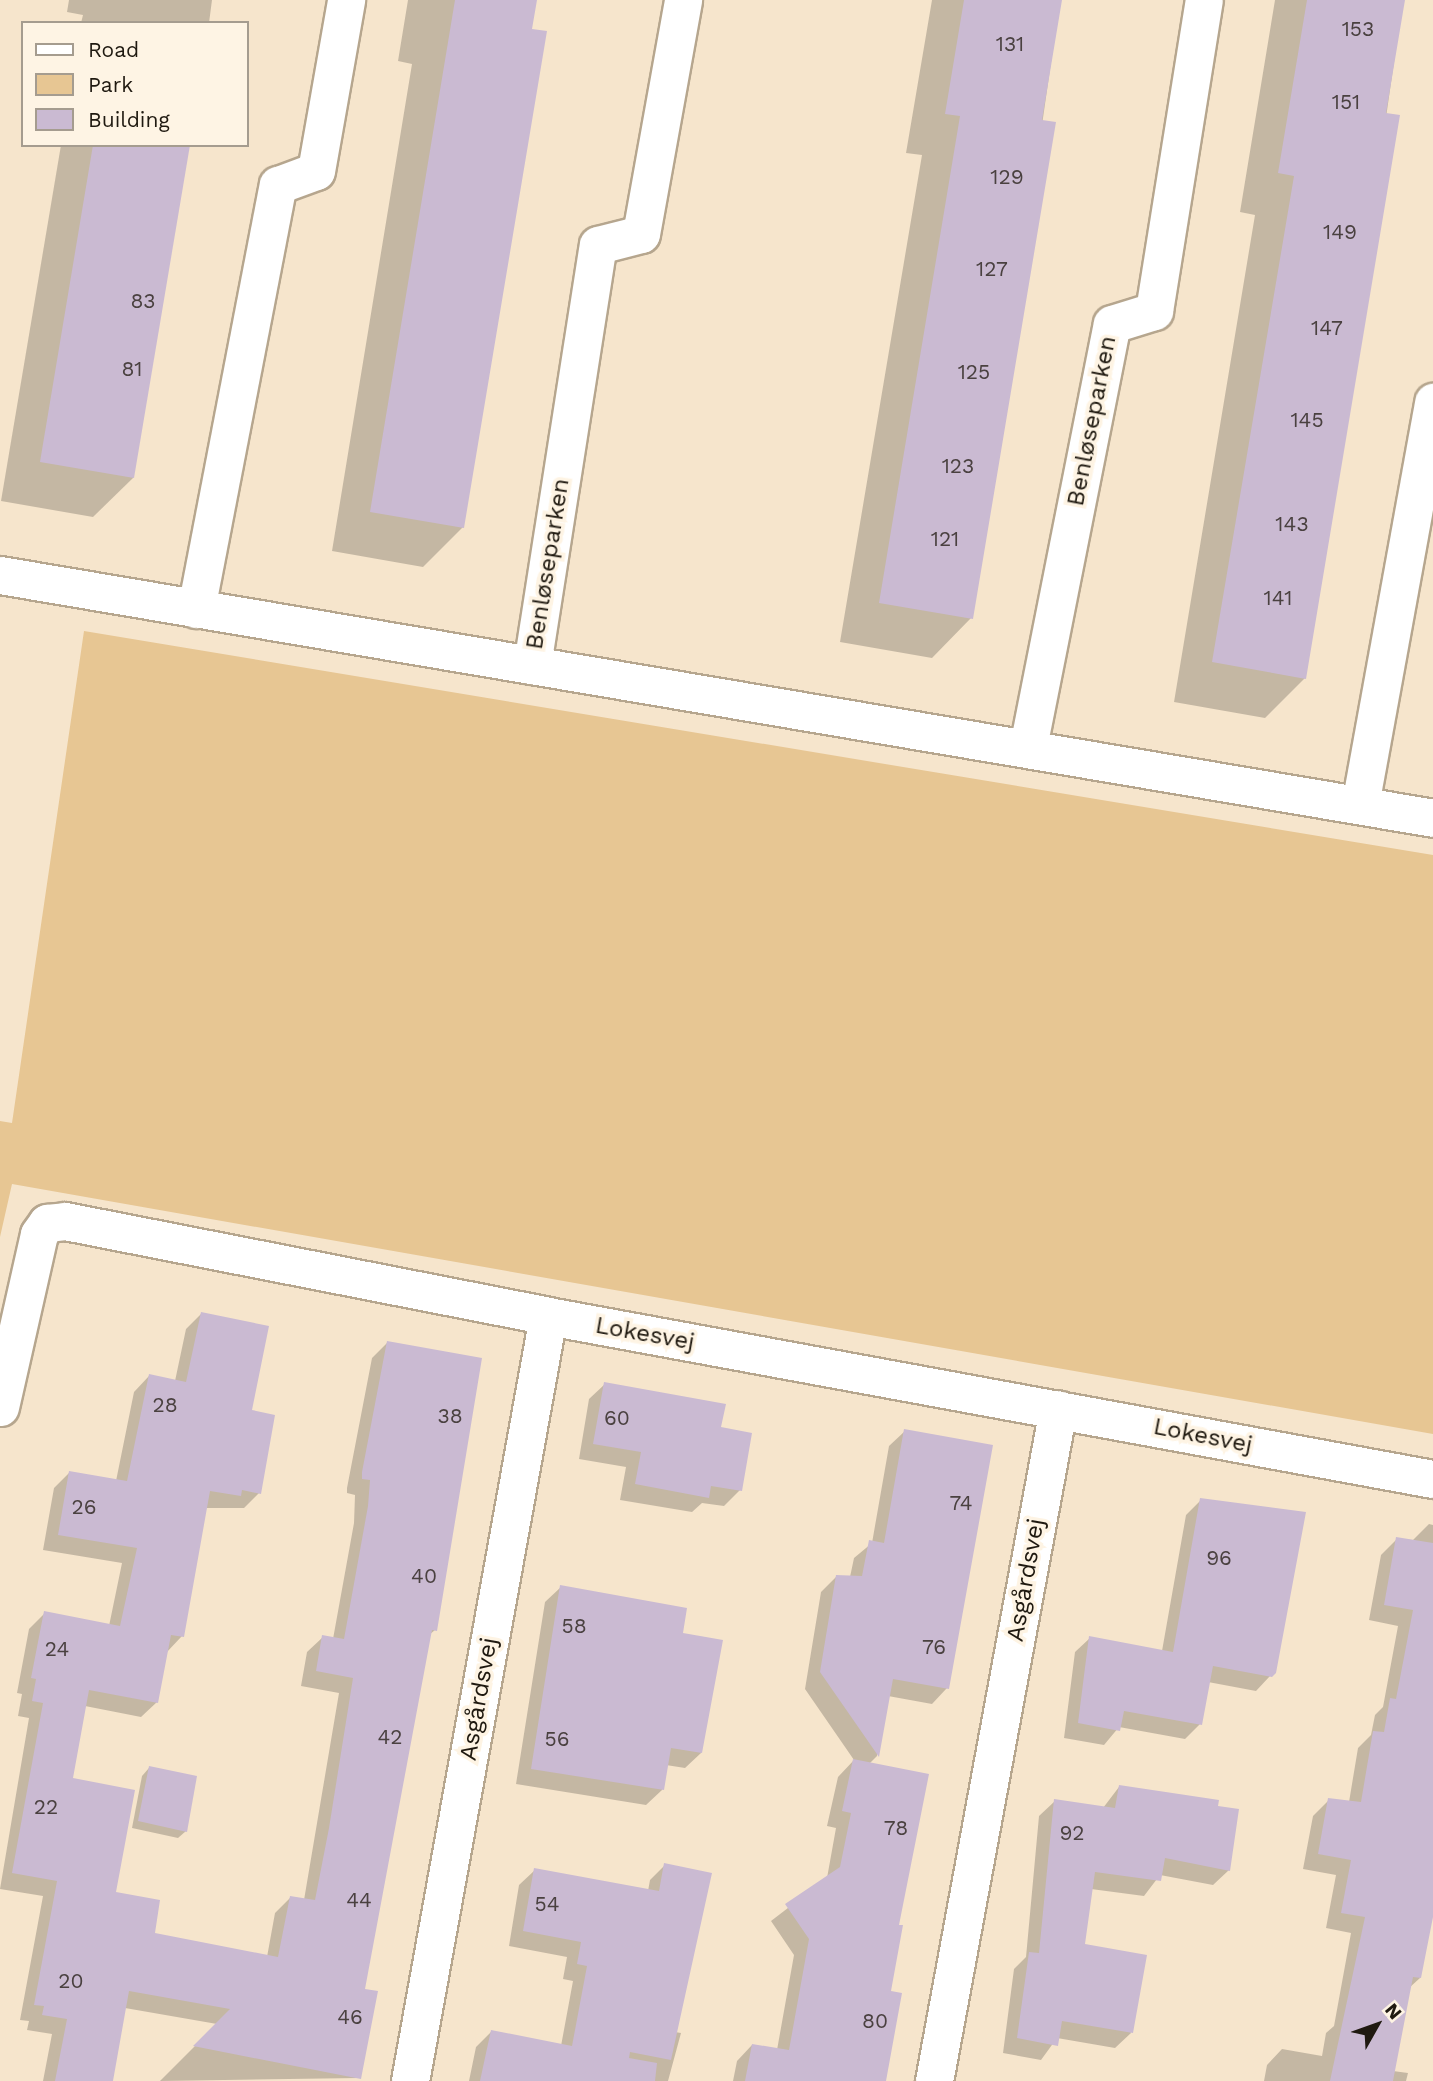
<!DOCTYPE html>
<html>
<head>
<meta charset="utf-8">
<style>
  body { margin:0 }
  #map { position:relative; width:1433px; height:2081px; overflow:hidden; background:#f6e5cc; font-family:"Work Sans",sans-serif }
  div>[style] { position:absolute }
  .green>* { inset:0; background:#e7c693 }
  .shadow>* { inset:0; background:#0003 }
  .building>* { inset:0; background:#cabad2 }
  .roads { filter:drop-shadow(2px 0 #b6a68e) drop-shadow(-2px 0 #b6a68e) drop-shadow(0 2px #b6a68e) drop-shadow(0 -2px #b6a68e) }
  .minor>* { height:37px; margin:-18.5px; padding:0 18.5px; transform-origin:18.5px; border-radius:18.5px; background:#fff }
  span { translate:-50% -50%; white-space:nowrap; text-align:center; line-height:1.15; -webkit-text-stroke:7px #fef4e4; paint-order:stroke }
  .number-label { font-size:21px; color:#4a4140 }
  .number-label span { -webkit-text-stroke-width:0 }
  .street-label { font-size:24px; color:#1f1910 }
  .legend { position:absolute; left:21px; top:21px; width:228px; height:126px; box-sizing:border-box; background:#fef4e4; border:2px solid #a59c8f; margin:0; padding:9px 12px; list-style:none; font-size:21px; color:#1f1910 }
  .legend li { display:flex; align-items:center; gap:14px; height:35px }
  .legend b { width:35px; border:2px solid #a59c8f }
  .north { position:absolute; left:1342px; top:1990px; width:70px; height:70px; -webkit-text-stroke:5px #fef4e4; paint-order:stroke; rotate:50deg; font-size:19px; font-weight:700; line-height:28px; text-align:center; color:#1f1910 }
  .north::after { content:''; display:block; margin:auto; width:24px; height:32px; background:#1f1910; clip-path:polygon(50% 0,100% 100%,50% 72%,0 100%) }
</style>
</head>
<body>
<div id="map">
  <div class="green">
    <div style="clip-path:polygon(84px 631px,1433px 855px,1433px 1434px,12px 1184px,0 1237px,0 1121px,12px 1123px)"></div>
  </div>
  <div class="shadow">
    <div style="clip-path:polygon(69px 0,212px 0,209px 23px,81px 23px,83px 15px,67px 12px)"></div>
    <div style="clip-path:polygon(408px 0,535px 0,463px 527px,423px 567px,332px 551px,412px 64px,398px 61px)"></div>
    <div style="clip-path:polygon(932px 0,1060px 0,971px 618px,932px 658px,840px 642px,922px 155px,906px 153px)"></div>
    <div style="clip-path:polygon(1275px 0,1403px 0,1305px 678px,1265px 718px,1174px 702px,1255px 215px,1240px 212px)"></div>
    <div style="clip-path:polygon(61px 145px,188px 145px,133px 478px,93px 517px,1px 501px)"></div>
    <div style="clip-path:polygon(201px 1314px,250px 1411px,259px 1493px,244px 1508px,206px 1508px,182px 1636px,166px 1653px,157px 1702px,141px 1717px,85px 1706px,71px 1780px,114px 1893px,153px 1934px,267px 1957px,275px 1913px,290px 1898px,304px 1900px,339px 1693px,301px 1686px,307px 1652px,323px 1637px,333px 1639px,354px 1523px,355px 1495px,347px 1493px,347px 1488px,372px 1358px,387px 1343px,435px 1630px,429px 1635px,363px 1990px,359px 2078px,160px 2081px,217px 2024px,125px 2008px,111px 2081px,43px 2081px,52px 2034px,27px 2030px,29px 2021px,20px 2020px,43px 1896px,0 1889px,29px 1718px,18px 1716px,22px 1694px,17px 1693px,29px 1629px,45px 1613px,109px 1626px,122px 1563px,43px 1550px,54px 1488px,69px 1473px,116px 1481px,134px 1392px,149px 1376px,175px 1381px,186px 1329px)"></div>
    <div style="clip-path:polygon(605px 1384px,719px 1429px,740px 1490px,724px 1506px,702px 1503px,692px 1512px,620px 1500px,626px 1467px,579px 1459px,589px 1399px)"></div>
    <div style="clip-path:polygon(905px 1431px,947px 1688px,932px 1704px,888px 1696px,877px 1756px,869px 1764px,868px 2081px,733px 2081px,737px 2061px,752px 2045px,777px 2050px,794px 1955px,771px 1921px,827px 1878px,836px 1828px,827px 1826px,838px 1777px,854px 1760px,805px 1689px,821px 1592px,836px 1577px,850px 1577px,854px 1558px,872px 1543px,889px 1446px)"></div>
    <div style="clip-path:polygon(1201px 1500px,1270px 1676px,1256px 1691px,1208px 1682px,1200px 1724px,1185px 1739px,1119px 1727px,1104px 1745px,1064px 1738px,1075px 1652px,1090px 1638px,1162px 1651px,1186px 1515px)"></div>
    <div style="clip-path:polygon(1429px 1524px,1433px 1525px,1433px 1907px,1420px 1978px,1409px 1988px,1393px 2071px,1408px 2073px,1406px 2081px,1264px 2081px,1267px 2065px,1282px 2049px,1322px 2056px,1326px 2033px,1334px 2026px,1351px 1933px,1326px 1928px,1336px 1875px,1303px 1869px,1313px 1816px,1329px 1800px,1349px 1802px,1358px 1748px,1371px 1735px,1375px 1715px,1383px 1707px,1398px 1626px,1369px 1620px,1381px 1555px,1397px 1539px,1413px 1540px)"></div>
    <div style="clip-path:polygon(561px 1587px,681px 1634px,701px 1753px,685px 1768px,666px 1765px,662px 1790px,646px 1805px,516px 1784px,545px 1602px)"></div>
    <div style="clip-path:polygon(149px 1768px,186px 1831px,178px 1838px,132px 1828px,142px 1776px)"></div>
    <div style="clip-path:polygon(1119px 1787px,1229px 1870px,1213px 1885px,1160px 1875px,1144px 1896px,1091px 1889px,1083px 1946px,1131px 2033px,1115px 2048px,1057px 2038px,1041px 2060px,1003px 2053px,1014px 1969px,1026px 1957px,1039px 1816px,1055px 1801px,1103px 1808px)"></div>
    <div style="clip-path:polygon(665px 1865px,675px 2032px,681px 2033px,668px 2081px,469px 2081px,476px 2047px,491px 2032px,561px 2046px,573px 1981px,563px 1979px,567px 1957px,509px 1946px,519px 1885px,535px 1870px,648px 1891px,650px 1880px)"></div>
  </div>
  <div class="building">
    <div style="clip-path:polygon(455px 0,537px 0,532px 29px,547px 31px,464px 528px,370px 512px)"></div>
    <div style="clip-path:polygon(964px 0,1062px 0,1042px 120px,1056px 122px,973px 619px,879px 603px,960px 116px,945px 114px)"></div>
    <div style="clip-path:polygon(1307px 0,1405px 0,1386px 113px,1400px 115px,1306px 679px,1212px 662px,1294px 176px,1278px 173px)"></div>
    <div style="clip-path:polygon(93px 145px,190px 145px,134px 478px,40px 462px)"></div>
    <div style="clip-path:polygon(201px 1312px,269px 1326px,252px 1410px,275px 1415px,261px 1494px,242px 1490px,241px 1496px,210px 1491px,184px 1637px,171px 1635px,158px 1703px,89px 1690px,73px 1778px,135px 1790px,116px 1892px,160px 1900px,155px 1933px,278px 1957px,290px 1896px,315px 1900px,329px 1828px,353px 1678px,316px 1671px,322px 1635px,344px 1639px,368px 1506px,370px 1480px,362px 1479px,362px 1472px,387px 1341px,482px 1358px,437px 1631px,432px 1630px,365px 1989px,378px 1991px,361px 2079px,193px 2046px,230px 2009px,129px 1991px,113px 2081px,55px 2081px,67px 2019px,42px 2015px,44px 2006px,34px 2005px,57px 1881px,12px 1873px,43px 1703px,32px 1701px,36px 1679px,31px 1678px,44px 1611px,120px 1626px,137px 1548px,58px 1535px,69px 1471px,127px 1481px,149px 1374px,186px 1382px)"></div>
    <div style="clip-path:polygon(604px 1382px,726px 1404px,721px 1427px,752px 1433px,742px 1491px,711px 1486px,709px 1498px,635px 1484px,641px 1452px,593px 1444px)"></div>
    <div style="clip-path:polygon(904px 1429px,993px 1445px,949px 1689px,893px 1679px,879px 1757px,820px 1672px,836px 1575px,862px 1576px,869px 1540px,884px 1543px)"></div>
    <div style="clip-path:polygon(1200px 1498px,1306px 1512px,1276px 1673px,1272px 1677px,1213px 1666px,1202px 1725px,1124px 1711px,1120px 1731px,1078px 1723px,1089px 1636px,1173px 1652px)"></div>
    <div style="clip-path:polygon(1396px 1537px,1433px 1543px,1433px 1917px,1421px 1978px,1413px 1977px,1393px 2081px,1330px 2081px,1365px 1917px,1341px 1913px,1351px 1860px,1318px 1854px,1328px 1798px,1361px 1802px,1373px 1731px,1384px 1732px,1390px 1698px,1396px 1699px,1413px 1610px,1384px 1605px)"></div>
    <div style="clip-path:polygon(560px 1585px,687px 1608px,683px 1633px,723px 1640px,702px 1753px,671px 1748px,664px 1790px,531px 1769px)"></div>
    <div style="clip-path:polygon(853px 1759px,929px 1774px,899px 1925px,903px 1925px,891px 1991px,902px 1993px,886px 2081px,745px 2081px,752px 2044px,789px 2050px,809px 1939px,785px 1904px,840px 1867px,851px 1813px,842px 1811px)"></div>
    <div style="clip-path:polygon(149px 1766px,197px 1776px,187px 1832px,138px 1821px)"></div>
    <div style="clip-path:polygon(1119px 1785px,1219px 1800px,1218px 1806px,1239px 1809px,1230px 1871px,1165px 1858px,1161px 1881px,1095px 1872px,1085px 1944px,1147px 1955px,1133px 2033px,1062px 2021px,1058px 2046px,1017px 2038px,1029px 1952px,1039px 1953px,1054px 1799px,1115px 1808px)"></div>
    <div style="clip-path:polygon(664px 1863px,712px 1873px,671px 2060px,630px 2052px,629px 2058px,657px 2063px,655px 2081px,480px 2081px,491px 2030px,572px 2046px,587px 1966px,577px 1964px,581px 1942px,523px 1931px,534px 1868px,659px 1891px)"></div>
  </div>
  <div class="roads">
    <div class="minor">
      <div style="left:0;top:575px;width:1453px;rotate:9.62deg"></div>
      <div style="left:196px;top:609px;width:432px;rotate:-79.1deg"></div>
      <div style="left:278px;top:185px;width:40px;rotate:-20.2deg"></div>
      <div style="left:316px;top:171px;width:174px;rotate:-80deg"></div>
      <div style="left:532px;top:665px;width:425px;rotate:-81.1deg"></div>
      <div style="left:598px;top:245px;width:44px;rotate:-14.3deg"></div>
      <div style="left:641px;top:234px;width:238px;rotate:-79.8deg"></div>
      <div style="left:1028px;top:747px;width:431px;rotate:-78.8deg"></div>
      <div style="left:1112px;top:324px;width:44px;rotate:-17.2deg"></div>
      <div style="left:1154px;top:311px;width:315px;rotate:-80.9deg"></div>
      <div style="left:1360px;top:805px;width:410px;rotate:-79.7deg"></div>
      <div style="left:0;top:1407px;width:177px;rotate:-77.3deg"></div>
      <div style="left:39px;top:1234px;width:14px;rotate:-54deg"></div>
      <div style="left:47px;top:1223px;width:18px;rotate:-6deg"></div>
      <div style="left:65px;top:1221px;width:492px;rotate:11.1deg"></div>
      <div style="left:548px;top:1316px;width:900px;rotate:10.44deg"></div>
      <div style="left:410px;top:2081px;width:777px;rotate:-79.77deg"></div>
      <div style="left:934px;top:2081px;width:683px;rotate:-79.55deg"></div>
    </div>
  </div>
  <div class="number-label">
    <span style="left:1358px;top:29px">153</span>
    <span style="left:1010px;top:44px">131</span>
    <span style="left:1346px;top:102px">151</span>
    <span style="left:1007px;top:177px">129</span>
    <span style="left:1340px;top:232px">149</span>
    <span style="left:992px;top:269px">127</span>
    <span style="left:143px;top:301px">83</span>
    <span style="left:1327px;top:328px">147</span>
    <span style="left:132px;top:369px">81</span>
    <span style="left:974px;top:372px">125</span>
    <span style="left:1307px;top:420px">145</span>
    <span style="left:958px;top:466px">123</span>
    <span style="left:1292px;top:524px">143</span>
    <span style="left:945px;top:539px">121</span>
    <span style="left:1278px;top:598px">141</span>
    <span style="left:165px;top:1405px">28</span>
    <span style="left:450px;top:1416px">38</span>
    <span style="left:617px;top:1418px">60</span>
    <span style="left:961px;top:1503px">74</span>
    <span style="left:84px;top:1507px">26</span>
    <span style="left:1219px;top:1558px">96</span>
    <span style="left:424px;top:1576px">40</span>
    <span style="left:574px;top:1626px">58</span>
    <span style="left:934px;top:1647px">76</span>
    <span style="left:57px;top:1649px">24</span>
    <span style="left:390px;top:1737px">42</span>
    <span style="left:557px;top:1739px">56</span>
    <span style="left:46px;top:1807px">22</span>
    <span style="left:896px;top:1828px">78</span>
    <span style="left:1072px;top:1833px">92</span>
    <span style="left:359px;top:1900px">44</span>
    <span style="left:547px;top:1904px">54</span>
    <span style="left:71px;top:1981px">20</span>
    <span style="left:350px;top:2017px">46</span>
    <span style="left:875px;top:2021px">80</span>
  </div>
  <div class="street-label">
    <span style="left:1092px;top:421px;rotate:-79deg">Benløseparken</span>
    <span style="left:548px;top:564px;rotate:-81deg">Benløseparken</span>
    <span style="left:645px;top:1334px;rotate:10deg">Lokesvej</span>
    <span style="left:1203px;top:1436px;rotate:11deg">Lokesvej</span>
    <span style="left:1026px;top:1580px;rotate:-80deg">Asgårdsvej</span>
    <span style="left:479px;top:1699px;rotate:-80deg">Asgårdsvej</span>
  </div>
  <ul class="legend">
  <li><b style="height:9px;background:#fff"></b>Road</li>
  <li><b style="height:19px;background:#e7c693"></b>Park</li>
  <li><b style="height:19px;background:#cabad2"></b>Building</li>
  </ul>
  <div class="north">N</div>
</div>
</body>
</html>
